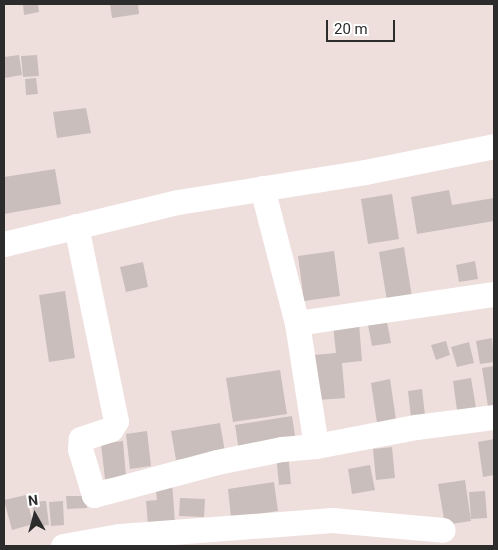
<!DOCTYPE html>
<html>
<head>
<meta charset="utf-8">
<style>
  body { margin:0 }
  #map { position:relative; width:498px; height:550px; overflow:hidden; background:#eedfdd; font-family:Roboto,sans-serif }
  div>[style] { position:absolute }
  .building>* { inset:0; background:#c9bebb }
  .minor>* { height:25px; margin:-12.5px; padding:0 12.5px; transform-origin:12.5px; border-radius:12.5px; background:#fff }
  span { translate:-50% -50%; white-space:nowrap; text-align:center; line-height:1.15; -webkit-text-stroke:4px #fff; paint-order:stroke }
  .frame { position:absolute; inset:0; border:5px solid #2c2c2c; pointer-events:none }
  .north { position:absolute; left:10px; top:490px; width:50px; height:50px; -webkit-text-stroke:4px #fff; paint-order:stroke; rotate:353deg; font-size:14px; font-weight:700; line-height:20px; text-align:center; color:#2c2c2c }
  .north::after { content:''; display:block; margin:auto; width:18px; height:22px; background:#2c2c2c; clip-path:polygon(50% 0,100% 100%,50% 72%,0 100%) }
  .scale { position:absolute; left:326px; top:20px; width:69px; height:22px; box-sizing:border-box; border:2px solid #2c2c2c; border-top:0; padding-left:6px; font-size:15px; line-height:18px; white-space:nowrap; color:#2c2c2c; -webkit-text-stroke:4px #fff; paint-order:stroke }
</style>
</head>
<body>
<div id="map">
  <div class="building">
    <div style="clip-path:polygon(23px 4px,38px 4px,39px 12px,24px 15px)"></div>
    <div style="clip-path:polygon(110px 4px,138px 4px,139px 14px,112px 18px)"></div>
    <div style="clip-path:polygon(19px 55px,22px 75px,4px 78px,4px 57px)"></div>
    <div style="clip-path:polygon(37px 55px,39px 76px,23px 77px,21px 56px)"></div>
    <div style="clip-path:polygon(36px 78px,38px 94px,26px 95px,25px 79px)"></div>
    <div style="clip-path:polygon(86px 108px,91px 133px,57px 138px,53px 112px)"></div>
    <div style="clip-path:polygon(55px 169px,61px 204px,4px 214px,4px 177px)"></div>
    <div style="clip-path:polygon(449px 190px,452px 205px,494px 198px,494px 221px,417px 234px,411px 197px)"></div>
    <div style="clip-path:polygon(392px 194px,399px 239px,368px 244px,361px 199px)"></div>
    <div style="clip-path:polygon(404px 247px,412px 297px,387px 301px,379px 252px)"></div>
    <div style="clip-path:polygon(334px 251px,340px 296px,304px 301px,298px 256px)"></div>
    <div style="clip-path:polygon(475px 261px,478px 279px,459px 282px,456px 265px)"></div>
    <div style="clip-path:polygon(143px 262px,148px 287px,126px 292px,120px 267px)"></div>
    <div style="clip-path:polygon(65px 291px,75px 358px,49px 362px,39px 295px)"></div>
    <div style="clip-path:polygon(387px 322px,391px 343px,372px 346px,368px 325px)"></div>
    <div style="clip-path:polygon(359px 323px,362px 361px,342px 363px,345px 398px,318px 400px,314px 355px,336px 353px,333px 325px)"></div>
    <div style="clip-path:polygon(492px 338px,494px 362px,480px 364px,476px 341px)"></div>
    <div style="clip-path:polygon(446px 341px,450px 355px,436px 360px,431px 345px)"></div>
    <div style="clip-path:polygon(469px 342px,474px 363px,457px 367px,451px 347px)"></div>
    <div style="clip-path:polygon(494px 366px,494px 412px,489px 413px,482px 368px)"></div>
    <div style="clip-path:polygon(280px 370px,287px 414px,233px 422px,226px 378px)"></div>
    <div style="clip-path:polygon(471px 378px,476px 408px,457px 410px,453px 381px)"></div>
    <div style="clip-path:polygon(390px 379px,396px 420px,377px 423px,371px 383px)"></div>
    <div style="clip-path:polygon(422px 389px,425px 415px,411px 417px,408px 391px)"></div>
    <div style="clip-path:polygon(292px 416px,296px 442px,239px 451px,235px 425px)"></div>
    <div style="clip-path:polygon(220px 423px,225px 452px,176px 460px,171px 431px)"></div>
    <div style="clip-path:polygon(147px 431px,151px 466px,130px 469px,126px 434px)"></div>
    <div style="clip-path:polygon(494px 439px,494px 475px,483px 477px,478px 442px)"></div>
    <div style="clip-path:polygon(123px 441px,126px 477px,105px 479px,101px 444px)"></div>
    <div style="clip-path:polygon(392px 447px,395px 478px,376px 480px,373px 449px)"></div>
    <div style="clip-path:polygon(288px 453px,291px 484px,279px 485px,276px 454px)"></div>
    <div style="clip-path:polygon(370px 465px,375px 490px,352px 494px,348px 469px)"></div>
    <div style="clip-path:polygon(465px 480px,471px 521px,445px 525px,438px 484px)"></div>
    <div style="clip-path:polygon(172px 482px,175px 523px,148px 525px,146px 501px,157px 500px,155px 483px)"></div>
    <div style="clip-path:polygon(274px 482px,278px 511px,231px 518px,228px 489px)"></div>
    <div style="clip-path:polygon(485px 491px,487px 518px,471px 519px,469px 492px)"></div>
    <div style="clip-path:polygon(26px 495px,33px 524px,12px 530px,4px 500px)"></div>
    <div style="clip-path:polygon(66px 496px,86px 496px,87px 508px,67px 509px)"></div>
    <div style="clip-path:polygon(180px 498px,205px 499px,204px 517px,179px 516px)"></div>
    <div style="clip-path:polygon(46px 501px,49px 525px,34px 527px,32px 502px)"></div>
    <div style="clip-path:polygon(63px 501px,64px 525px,51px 526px,49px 502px)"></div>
  </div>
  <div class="minor">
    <div style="left:262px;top:188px;width:139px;rotate:75.5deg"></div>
    <div style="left:297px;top:323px;width:199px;rotate:-8.4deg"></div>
    <div style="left:76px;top:226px;width:199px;rotate:78.4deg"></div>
    <div style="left:116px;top:421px;width:9px;rotate:122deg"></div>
    <div style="left:111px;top:429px;width:32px;rotate:162deg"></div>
    <div style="left:81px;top:439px;width:10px;rotate:96deg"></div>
    <div style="left:80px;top:449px;width:48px;rotate:73.1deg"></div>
    <div style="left:94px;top:495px;width:127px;rotate:-15deg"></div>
    <div style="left:217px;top:462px;width:66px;rotate:-11.3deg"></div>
    <div style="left:282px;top:449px;width:34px;rotate:-5deg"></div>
    <div style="left:316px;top:446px;width:102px;rotate:-10.8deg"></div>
    <div style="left:416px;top:427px;width:79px;rotate:-7.3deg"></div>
    <div style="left:4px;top:244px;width:179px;rotate:-13.6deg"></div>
    <div style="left:178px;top:202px;width:189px;rotate:-9.1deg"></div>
    <div style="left:365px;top:172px;width:132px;rotate:-11.4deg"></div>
    <div style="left:297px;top:323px;width:124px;rotate:81.2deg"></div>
    <div style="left:63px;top:546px;width:58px;rotate:-10deg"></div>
    <div style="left:121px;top:546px;width:10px;rotate:-96deg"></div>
    <div style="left:120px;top:536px;width:213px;rotate:-4.3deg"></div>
    <div style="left:332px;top:520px;width:111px;rotate:5.1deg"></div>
  </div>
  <div class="frame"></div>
  <div class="north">N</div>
  <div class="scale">20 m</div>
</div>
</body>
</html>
